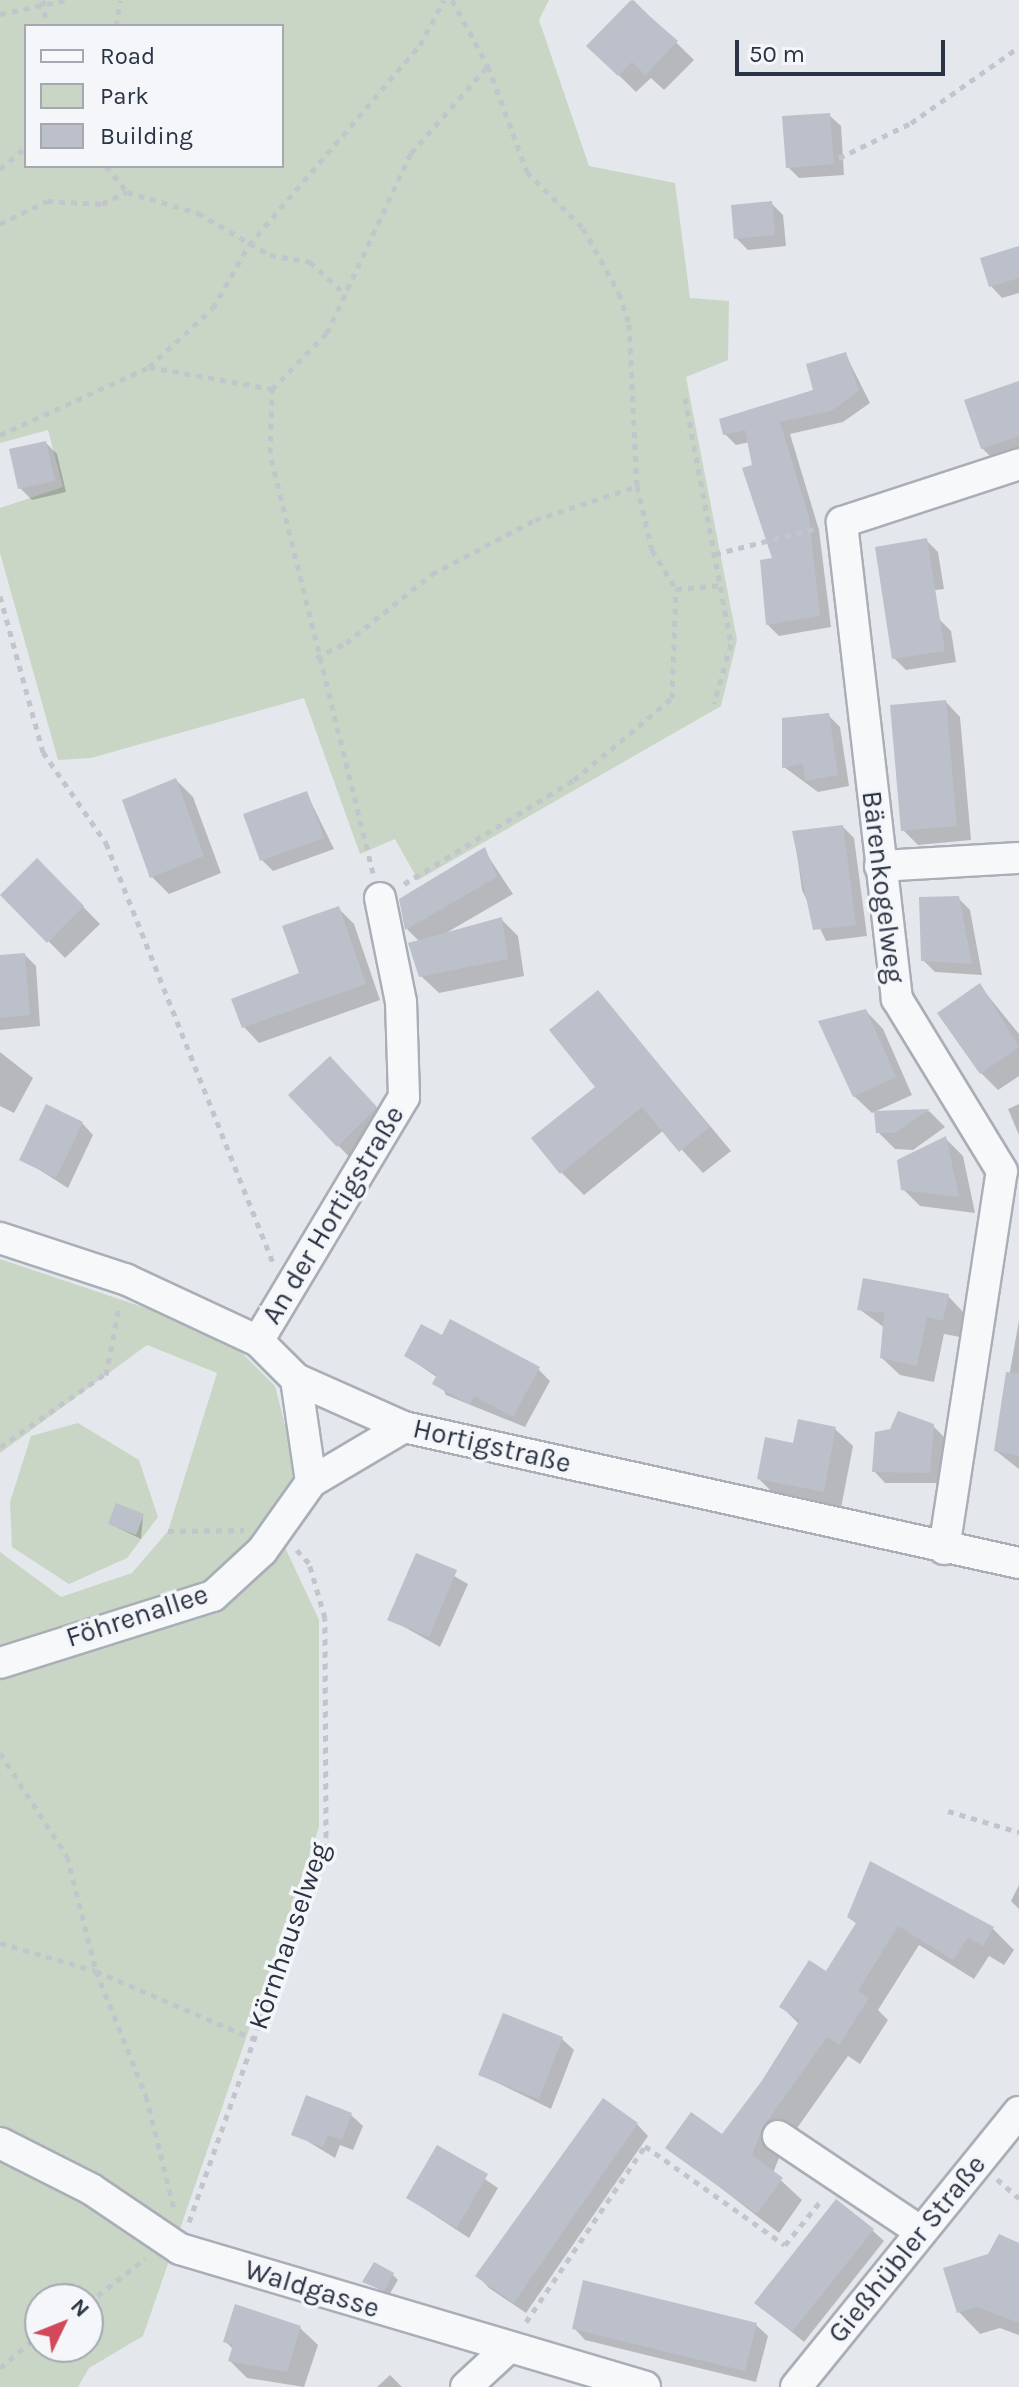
<!DOCTYPE html>
<html>
<head>
<meta charset="utf-8">
<style>
  body { margin:0 }
  #map { position:relative; width:1019px; height:2387px; overflow:hidden; background:#e4e7ec; font-family:Karla,sans-serif }
  div>[style] { position:absolute }
  .green>* { inset:0; background:#c9d6c5 }
  .shadow>* { inset:0; background:#0003 }
  .building>* { inset:0; background:#bbc0ca }
  .path>* { height:5px; margin-top:-2.5px; transform-origin:0; background:repeating-linear-gradient(90deg,#c2c5cb 0 6px,transparent 0 12px) }
  .roads { filter:drop-shadow(2px 0 #a9aeb7) drop-shadow(-2px 0 #a9aeb7) drop-shadow(0 2px #a9aeb7) drop-shadow(0 -2px #a9aeb7) }
  .minor>* { height:30px; margin:-15px; padding:0 15px; transform-origin:15px; border-radius:15px; background:#f7f8fa }
  span { translate:-50% -50%; white-space:nowrap; text-align:center; line-height:1.15; -webkit-text-stroke:7px #f4f6f9; paint-order:stroke }
  .street-label { font-size:28px; color:#2b3445 }
  .legend { position:absolute; left:24px; top:24px; width:260px; height:144px; box-sizing:border-box; background:#f4f6f9; border:2px solid #a4a8b1; margin:0; padding:10px 14px; list-style:none; font-size:24px; color:#2b3445 }
  .legend li { display:flex; align-items:center; gap:16px; height:40px }
  .legend b { width:40px; border:2px solid #a4a8b1 }
  .north { position:absolute; left:24px; top:2283px; width:80px; height:80px; box-sizing:border-box; background:#f4f6f9; border:2px solid #a4a8b1; border-radius:50%; rotate:47deg; font-size:22px; font-weight:700; line-height:32px; text-align:center; color:#2b3445 }
  .north::after { content:''; display:block; margin:auto; width:28px; height:36px; background:#d1495b; clip-path:polygon(50% 0,100% 100%,50% 72%,0 100%) }
  .scale { position:absolute; left:735px; top:40px; width:210px; height:36px; box-sizing:border-box; border:4px solid #2b3445; border-top:0; padding-left:10px; font-size:24px; line-height:28px; white-space:nowrap; color:#2b3445; -webkit-text-stroke:6px #f4f6f9; paint-order:stroke }
</style>
</head>
<body>
<div id="map">
  <div class="green">
    <div style="clip-path:polygon(evenodd,0 0,549px 0,539px 20px,589px 166px,675px 183px,690px 298px,729px 301px,728px 360px,686px 377px,737px 640px,721px 706px,418px 880px,395px 839px,360px 854px,304px 698px,91px 758px,58px 760px,0 553px,0 508px,63px 487px,48px 430px,0 443px,0 0,282px 26px,282px 166px,26px 166px,26px 26px,282px 26px)"></div>
    <div style="clip-path:polygon(evenodd,0 1259px,223px 1334px,275px 1386px,297px 1473px,275px 1526px,319px 1620px,319px 1827px,143px 2336px,89px 2368px,78px 2387px,0 2387px,0 1552px,61px 1597px,132px 1573px,168px 1531px,217px 1373px,147px 1345px,0 1453px,0 1259px,40px 2299px,88px 2299px,88px 2347px,40px 2347px,40px 2299px)"></div>
    <div style="clip-path:polygon(78px 1423px,139px 1460px,158px 1517px,127px 1558px,69px 1584px,12px 1547px,10px 1502px,31px 1436px)"></div>
  </div>
  <div class="shadow">
    <div style="clip-path:polygon(633px 0,694px 60px,664px 90px,651px 78px,636px 92px,589px 46px)"></div>
    <div style="clip-path:polygon(829px 115px,841px 126px,844px 175px,799px 178px,788px 167px)"></div>
    <div style="clip-path:polygon(771px 203px,783px 215px,786px 246px,748px 250px,736px 238px)"></div>
    <div style="clip-path:polygon(1019px 248px,1019px 293px,1002px 298px,991px 286px)"></div>
    <div style="clip-path:polygon(846px 355px,870px 403px,843px 422px,790px 434px,819px 530px,831px 627px,779px 636px,768px 625px,774px 560px,750px 442px,736px 445px,725px 434px,816px 391px)"></div>
    <div style="clip-path:polygon(1019px 383px,1019px 451px,994px 460px,982px 448px)"></div>
    <div style="clip-path:polygon(46px 443px,57px 454px,66px 492px,32px 500px,20px 488px)"></div>
    <div style="clip-path:polygon(927px 541px,938px 552px,944px 589px,894px 595px)"></div>
    <div style="clip-path:polygon(939px 619px,951px 631px,956px 662px,906px 670px,894px 658px)"></div>
    <div style="clip-path:polygon(946px 702px,960px 717px,971px 840px,918px 845px,903px 830px)"></div>
    <div style="clip-path:polygon(828px 715px,840px 727px,849px 786px,818px 792px,784px 767px)"></div>
    <div style="clip-path:polygon(176px 780px,193px 797px,221px 873px,169px 894px,152px 877px)"></div>
    <div style="clip-path:polygon(307px 794px,334px 849px,273px 871px,262px 860px)"></div>
    <div style="clip-path:polygon(843px 827px,854px 838px,867px 936px,826px 941px,802px 890px,794px 833px)"></div>
    <div style="clip-path:polygon(484px 850px,513px 894px,446px 933px,501px 919px,518px 936px,524px 976px,439px 993px,421px 976px,420px 942px,407px 929px)"></div>
    <div style="clip-path:polygon(37px 860px,100px 924px,65px 958px,2px 894px)"></div>
    <div style="clip-path:polygon(958px 898px,970px 910px,982px 975px,935px 972px,923px 960px)"></div>
    <div style="clip-path:polygon(338px 908px,354px 924px,380px 1000px,259px 1043px,244px 1027px,302px 974px)"></div>
    <div style="clip-path:polygon(25px 955px,36px 966px,40px 1026px,0 1030px,0 957px)"></div>
    <div style="clip-path:polygon(980px 986px,1019px 1034px,1019px 1076px,998px 1090px,981px 1073px)"></div>
    <div style="clip-path:polygon(598px 992px,731px 1151px,703px 1173px,664px 1130px,584px 1195px,561px 1172px,598px 1087px)"></div>
    <div style="clip-path:polygon(866px 1011px,883px 1029px,912px 1095px,872px 1113px,854px 1096px)"></div>
    <div style="clip-path:polygon(0 1052px,33px 1078px,14px 1113px,0 1106px)"></div>
    <div style="clip-path:polygon(347px 1076px,393px 1126px,355px 1163px,291px 1096px)"></div>
    <div style="clip-path:polygon(1019px 1104px,1019px 1135px,1008px 1109px)"></div>
    <div style="clip-path:polygon(929px 1111px,945px 1127px,913px 1150px,895px 1149px,878px 1132px,876px 1113px)"></div>
    <div style="clip-path:polygon(82px 1123px,93px 1135px,68px 1188px,22px 1159px)"></div>
    <div style="clip-path:polygon(946px 1139px,963px 1156px,975px 1213px,920px 1206px,903px 1189px)"></div>
    <div style="clip-path:polygon(948px 1296px,965px 1314px,960px 1337px,944px 1334px,934px 1382px,900px 1375px,882px 1358px,885px 1328px,859px 1309px)"></div>
    <div style="clip-path:polygon(1019px 1320px,1019px 1469px,996px 1451px)"></div>
    <div style="clip-path:polygon(443px 1338px,538px 1369px,550px 1381px,525px 1427px,446px 1395px,438px 1378px,406px 1356px)"></div>
    <div style="clip-path:polygon(933px 1426px,944px 1437px,941px 1483px,885px 1483px,874px 1471px)"></div>
    <div style="clip-path:polygon(835px 1429px,853px 1446px,841px 1508px,776px 1496px,759px 1479px,795px 1445px)"></div>
    <div style="clip-path:polygon(143px 1516px,141px 1539px,110px 1524px)"></div>
    <div style="clip-path:polygon(417px 1555px,468px 1584px,440px 1647px,390px 1619px)"></div>
    <div style="clip-path:polygon(871px 1864px,993px 1929px,1014px 1950px,1004px 1965px,989px 1956px,974px 1979px,919px 1945px,878px 2010px,888px 2020px,860px 2064px,848px 2056px,783px 2148px,773px 2173px,802px 2200px,779px 2233px,668px 2147px,722px 2137px,763px 2083px,800px 2025px,782px 2007px,827px 1973px,857px 1924px,849px 1917px)"></div>
    <div style="clip-path:polygon(1019px 1885px,1019px 1909px,1011px 1901px)"></div>
    <div style="clip-path:polygon(562px 2039px,574px 2050px,551px 2109px,481px 2075px)"></div>
    <div style="clip-path:polygon(351px 2115px,363px 2126px,353px 2150px,340px 2145px,335px 2158px,294px 2133px)"></div>
    <div style="clip-path:polygon(637px 2124px,648px 2136px,526px 2313px,489px 2288px,478px 2276px)"></div>
    <div style="clip-path:polygon(437px 2147px,498px 2188px,469px 2238px,408px 2198px)"></div>
    <div style="clip-path:polygon(872px 2230px,884px 2241px,804px 2342px,757px 2303px)"></div>
    <div style="clip-path:polygon(1019px 2246px,1019px 2335px,1000px 2328px,980px 2334px,959px 2312px)"></div>
    <div style="clip-path:polygon(393px 2275px,398px 2280px,389px 2295px,364px 2281px)"></div>
    <div style="clip-path:polygon(756px 2325px,768px 2336px,756px 2382px,585px 2340px,574px 2328px)"></div>
    <div style="clip-path:polygon(300px 2328px,318px 2345px,304px 2387px,247px 2378px,230px 2361px,234px 2350px,225px 2341px)"></div>
    <div style="clip-path:polygon(390px 2375px,402px 2387px,377px 2387px)"></div>
  </div>
  <div class="building">
    <div style="clip-path:polygon(631px 0,678px 41px,645px 75px,632px 62px,618px 76px,586px 46px)"></div>
    <div style="clip-path:polygon(830px 113px,834px 164px,786px 168px,782px 116px)"></div>
    <div style="clip-path:polygon(772px 201px,775px 235px,734px 239px,731px 205px)"></div>
    <div style="clip-path:polygon(1019px 246px,1019px 278px,989px 287px,980px 258px)"></div>
    <div style="clip-path:polygon(846px 352px,859px 391px,831px 411px,780px 422px,809px 517px,820px 616px,766px 625px,760px 560px,772px 558px,742px 468px,752px 465px,745px 430px,723px 435px,719px 419px,813px 390px,806px 364px)"></div>
    <div style="clip-path:polygon(1019px 381px,1019px 436px,981px 449px,964px 400px)"></div>
    <div style="clip-path:polygon(46px 441px,55px 481px,18px 489px,9px 449px)"></div>
    <div style="clip-path:polygon(927px 538px,945px 651px,892px 659px,875px 547px)"></div>
    <div style="clip-path:polygon(946px 700px,957px 826px,901px 831px,890px 705px)"></div>
    <div style="clip-path:polygon(829px 713px,838px 775px,805px 781px,803px 764px,782px 768px,782px 718px)"></div>
    <div style="clip-path:polygon(176px 778px,204px 856px,150px 878px,122px 800px)"></div>
    <div style="clip-path:polygon(307px 791px,324px 838px,260px 861px,243px 814px)"></div>
    <div style="clip-path:polygon(843px 825px,856px 925px,813px 930px,792px 831px)"></div>
    <div style="clip-path:polygon(485px 847px,497px 877px,405px 930px,399px 899px)"></div>
    <div style="clip-path:polygon(37px 858px,84px 906px,47px 943px,0 895px)"></div>
    <div style="clip-path:polygon(959px 896px,972px 964px,921px 961px,919px 897px)"></div>
    <div style="clip-path:polygon(339px 906px,366px 984px,242px 1028px,231px 999px,299px 973px,282px 926px)"></div>
    <div style="clip-path:polygon(502px 917px,508px 959px,419px 977px,408px 943px)"></div>
    <div style="clip-path:polygon(25px 953px,30px 1015px,0 1018px,0 955px)"></div>
    <div style="clip-path:polygon(980px 983px,1019px 1047px,980px 1074px,937px 1013px)"></div>
    <div style="clip-path:polygon(598px 990px,710px 1127px,679px 1152px,642px 1107px,560px 1174px,531px 1138px,595px 1087px,549px 1030px)"></div>
    <div style="clip-path:polygon(866px 1009px,896px 1077px,853px 1097px,818px 1021px)"></div>
    <div style="clip-path:polygon(330px 1056px,377px 1107px,337px 1147px,288px 1095px)"></div>
    <div style="clip-path:polygon(46px 1104px,83px 1122px,56px 1178px,19px 1160px)"></div>
    <div style="clip-path:polygon(930px 1109px,895px 1133px,876px 1133px,874px 1111px)"></div>
    <div style="clip-path:polygon(946px 1136px,959px 1197px,901px 1190px,897px 1160px)"></div>
    <div style="clip-path:polygon(863px 1278px,949px 1294px,943px 1321px,927px 1317px,917px 1366px,880px 1358px,884px 1313px,857px 1310px)"></div>
    <div style="clip-path:polygon(450px 1319px,540px 1367px,513px 1417px,474px 1396px,470px 1405px,432px 1384px,437px 1375px,404px 1356px,421px 1324px,442px 1335px)"></div>
    <div style="clip-path:polygon(1006px 1372px,1019px 1373px,1019px 1456px,994px 1451px)"></div>
    <div style="clip-path:polygon(898px 1411px,934px 1424px,930px 1473px,872px 1472px,875px 1432px,890px 1429px)"></div>
    <div style="clip-path:polygon(798px 1419px,836px 1427px,824px 1492px,757px 1479px,765px 1437px,793px 1443px)"></div>
    <div style="clip-path:polygon(116px 1503px,144px 1514px,136px 1535px,108px 1524px)"></div>
    <div style="clip-path:polygon(416px 1553px,457px 1570px,429px 1637px,387px 1620px)"></div>
    <div style="clip-path:polygon(870px 1861px,994px 1927px,983px 1946px,968px 1937px,953px 1960px,898px 1926px,858px 1991px,869px 1998px,839px 2045px,827px 2037px,763px 2127px,752px 2155px,783px 2178px,757px 2214px,665px 2148px,691px 2112px,722px 2134px,761px 2082px,800px 2020px,779px 2007px,809px 1960px,826px 1971px,856px 1923px,847px 1917px)"></div>
    <div style="clip-path:polygon(503px 2013px,563px 2037px,539px 2099px,478px 2075px)"></div>
    <div style="clip-path:polygon(306px 2095px,352px 2113px,342px 2140px,328px 2135px,323px 2147px,291px 2135px)"></div>
    <div style="clip-path:polygon(603px 2098px,638px 2123px,514px 2303px,475px 2276px)"></div>
    <div style="clip-path:polygon(437px 2145px,488px 2174px,457px 2228px,406px 2198px)"></div>
    <div style="clip-path:polygon(836px 2199px,874px 2229px,792px 2332px,754px 2303px)"></div>
    <div style="clip-path:polygon(999px 2234px,1019px 2243px,1019px 2323px,977px 2307px,957px 2313px,943px 2268px,988px 2254px)"></div>
    <div style="clip-path:polygon(374px 2262px,394px 2273px,384px 2291px,362px 2282px)"></div>
    <div style="clip-path:polygon(583px 2280px,757px 2323px,745px 2371px,572px 2329px)"></div>
    <div style="clip-path:polygon(235px 2304px,301px 2326px,287px 2372px,228px 2361px,233px 2345px,223px 2342px)"></div>
  </div>
  <div class="path">
    <div style="left:43px;top:0;width:26px;rotate:83deg"></div>
    <div style="left:452px;top:0;width:75px;rotate:61.4deg"></div>
    <div style="left:488px;top:66px;width:113px;rotate:69.8deg"></div>
    <div style="left:527px;top:172px;width:79px;rotate:45deg"></div>
    <div style="left:583px;top:228px;width:74px;rotate:61deg"></div>
    <div style="left:619px;top:293px;width:33px;rotate:72deg"></div>
    <div style="left:629px;top:324px;width:162px;rotate:87.2deg"></div>
    <div style="left:637px;top:486px;width:66px;rotate:76.8deg"></div>
    <div style="left:652px;top:550px;width:46px;rotate:58.4deg"></div>
    <div style="left:0;top:14px;width:67px;rotate:-12deg"></div>
    <div style="left:116px;top:26px;width:26px;rotate:-81deg"></div>
    <div style="left:839px;top:158px;width:80px;rotate:-25.9deg"></div>
    <div style="left:911px;top:123px;width:132px;rotate:-35.1deg"></div>
    <div style="left:106px;top:166px;width:33px;rotate:51deg"></div>
    <div style="left:0;top:169px;width:34px;rotate:-40deg"></div>
    <div style="left:0;top:224px;width:52px;rotate:-26.1deg"></div>
    <div style="left:47px;top:201px;width:55px;rotate:3.1deg"></div>
    <div style="left:102px;top:204px;width:28px;rotate:-26deg"></div>
    <div style="left:127px;top:192px;width:74px;rotate:16.5deg"></div>
    <div style="left:198px;top:213px;width:83px;rotate:30.3deg"></div>
    <div style="left:270px;top:255px;width:41px;rotate:9.9deg"></div>
    <div style="left:310px;top:262px;width:49px;rotate:42.5deg"></div>
    <div style="left:149px;top:367px;width:125px;rotate:10.1deg"></div>
    <div style="left:685px;top:398px;width:250px;rotate:79.4deg"></div>
    <div style="left:731px;top:644px;width:62px;rotate:105.8deg"></div>
    <div style="left:0;top:435px;width:164px;rotate:-24.5deg"></div>
    <div style="left:149px;top:367px;width:87px;rotate:-42.7deg"></div>
    <div style="left:213px;top:308px;width:73px;rotate:-60.3deg"></div>
    <div style="left:249px;top:245px;width:263px;rotate:-49.5deg"></div>
    <div style="left:420px;top:45px;width:51px;rotate:-61.9deg"></div>
    <div style="left:715px;top:554px;width:102px;rotate:-14.2deg"></div>
    <div style="left:0;top:596px;width:162px;rotate:74.6deg"></div>
    <div style="left:43px;top:752px;width:111px;rotate:55.3deg"></div>
    <div style="left:106px;top:843px;width:452px;rotate:68.3deg"></div>
    <div style="left:316px;top:658px;width:34px;rotate:-27deg"></div>
    <div style="left:346px;top:643px;width:110px;rotate:-38.7deg"></div>
    <div style="left:432px;top:574px;width:116px;rotate:-27.7deg"></div>
    <div style="left:535px;top:520px;width:108px;rotate:-18.4deg"></div>
    <div style="left:373px;top:873px;width:432px;rotate:-103.8deg"></div>
    <div style="left:270px;top:453px;width:64px;rotate:-88.2deg"></div>
    <div style="left:272px;top:389px;width:78px;rotate:-45.5deg"></div>
    <div style="left:327px;top:333px;width:199px;rotate:-65deg"></div>
    <div style="left:411px;top:153px;width:116px;rotate:-48.5deg"></div>
    <div style="left:404px;top:884px;width:199px;rotate:-31.5deg"></div>
    <div style="left:574px;top:780px;width:128px;rotate:-39.9deg"></div>
    <div style="left:672px;top:698px;width:109px;rotate:-87.9deg"></div>
    <div style="left:676px;top:589px;width:47px;rotate:-4.9deg"></div>
    <div style="left:106px;top:1375px;width:69px;rotate:-79.2deg"></div>
    <div style="left:0;top:1447px;width:129px;rotate:-34.9deg"></div>
    <div style="left:168px;top:1531px;width:76px;rotate:-0.8deg"></div>
    <div style="left:0;top:1753px;width:123px;rotate:57deg"></div>
    <div style="left:67px;top:1856px;width:119px;rotate:75.8deg"></div>
    <div style="left:96px;top:1971px;width:135px;rotate:68.2deg"></div>
    <div style="left:146px;top:2096px;width:120px;rotate:76deg"></div>
    <div style="left:948px;top:1811px;width:74px;rotate:16.5deg"></div>
    <div style="left:0;top:1943px;width:100px;rotate:16.3deg"></div>
    <div style="left:96px;top:1971px;width:172px;rotate:23.3deg"></div>
    <div style="left:997px;top:2179px;width:29px;rotate:41deg"></div>
    <div style="left:189px;top:2222px;width:409px;rotate:-70.4deg"></div>
    <div style="left:326px;top:1837px;width:219px;rotate:-90.3deg"></div>
    <div style="left:325px;top:1618px;width:57px;rotate:-106.2deg"></div>
    <div style="left:309px;top:1563px;width:18px;rotate:-133deg"></div>
    <div style="left:88px;top:2303px;width:73px;rotate:-37.8deg"></div>
    <div style="left:526px;top:2322px;width:212px;rotate:-55.9deg"></div>
    <div style="left:645px;top:2146px;width:171px;rotate:35.3deg"></div>
    <div style="left:785px;top:2245px;width:60px;rotate:-51deg"></div>
    <div style="left:0;top:2368px;width:52px;rotate:-40.4deg"></div>
  </div>
  <div class="roads">
    <div class="minor">
      <div style="left:880px;top:866px;width:139px;rotate:-3.3deg"></div>
      <div style="left:0;top:1238px;width:132px;rotate:18.2deg"></div>
      <div style="left:125px;top:1279px;width:147px;rotate:25deg"></div>
      <div style="left:258px;top:1341px;width:54px;rotate:45deg"></div>
      <div style="left:296px;top:1379px;width:118px;rotate:24deg"></div>
      <div style="left:404px;top:1427px;width:630px;rotate:12.47deg"></div>
      <div style="left:258px;top:1341px;width:284px;rotate:-59.1deg"></div>
      <div style="left:404px;top:1097px;width:95px;rotate:-91.8deg"></div>
      <div style="left:401px;top:1002px;width:106px;rotate:-101.4deg"></div>
      <div style="left:296px;top:1379px;width:104px;rotate:81.7deg"></div>
      <div style="left:944px;top:1549px;width:382px;rotate:-81.3deg"></div>
      <div style="left:1002px;top:1171px;width:202px;rotate:-121.4deg"></div>
      <div style="left:897px;top:999px;width:480px;rotate:-96.6deg"></div>
      <div style="left:842px;top:522px;width:186px;rotate:-18.1deg"></div>
      <div style="left:0;top:1663px;width:223px;rotate:-17.5deg"></div>
      <div style="left:213px;top:1596px;width:67px;rotate:-42.6deg"></div>
      <div style="left:262px;top:1551px;width:85px;rotate:-54.6deg"></div>
      <div style="left:311px;top:1482px;width:108px;rotate:-30.6deg"></div>
      <div style="left:778px;top:2136px;width:171px;rotate:33.8deg"></div>
      <div style="left:0;top:2143px;width:102px;rotate:26.8deg"></div>
      <div style="left:91px;top:2189px;width:107px;rotate:34deg"></div>
      <div style="left:180px;top:2249px;width:485px;rotate:16.5deg"></div>
      <div style="left:466px;top:2387px;width:56px;rotate:-42.8deg"></div>
      <div style="left:796px;top:2387px;width:354px;rotate:-51deg"></div>
    </div>
  </div>
  <div class="street-label">
    <span style="left:883px;top:887px;rotate:83deg">Bärenkogelweg</span>
    <span style="left:333px;top:1215px;rotate:-59deg">An der Hortigstraße</span>
    <span style="left:492px;top:1446px;rotate:13deg">Hortigstraße</span>
    <span style="left:137px;top:1616px;rotate:-18deg">Föhrenallee</span>
    <span style="left:289px;top:1936px;rotate:-71deg">Körnhauselweg</span>
    <span style="left:907px;top:2249px;rotate:-51deg">Gießhübler Straße</span>
    <span style="left:312px;top:2289px;rotate:17deg">Waldgasse</span>
  </div>
  <ul class="legend">
  <li><b style="height:10px;background:#f7f8fa"></b>Road</li>
  <li><b style="height:22px;background:#c9d6c5"></b>Park</li>
  <li><b style="height:22px;background:#bbc0ca"></b>Building</li>
  </ul>
  <div class="north">N</div>
  <div class="scale">50 m</div>
</div>
</body>
</html>
